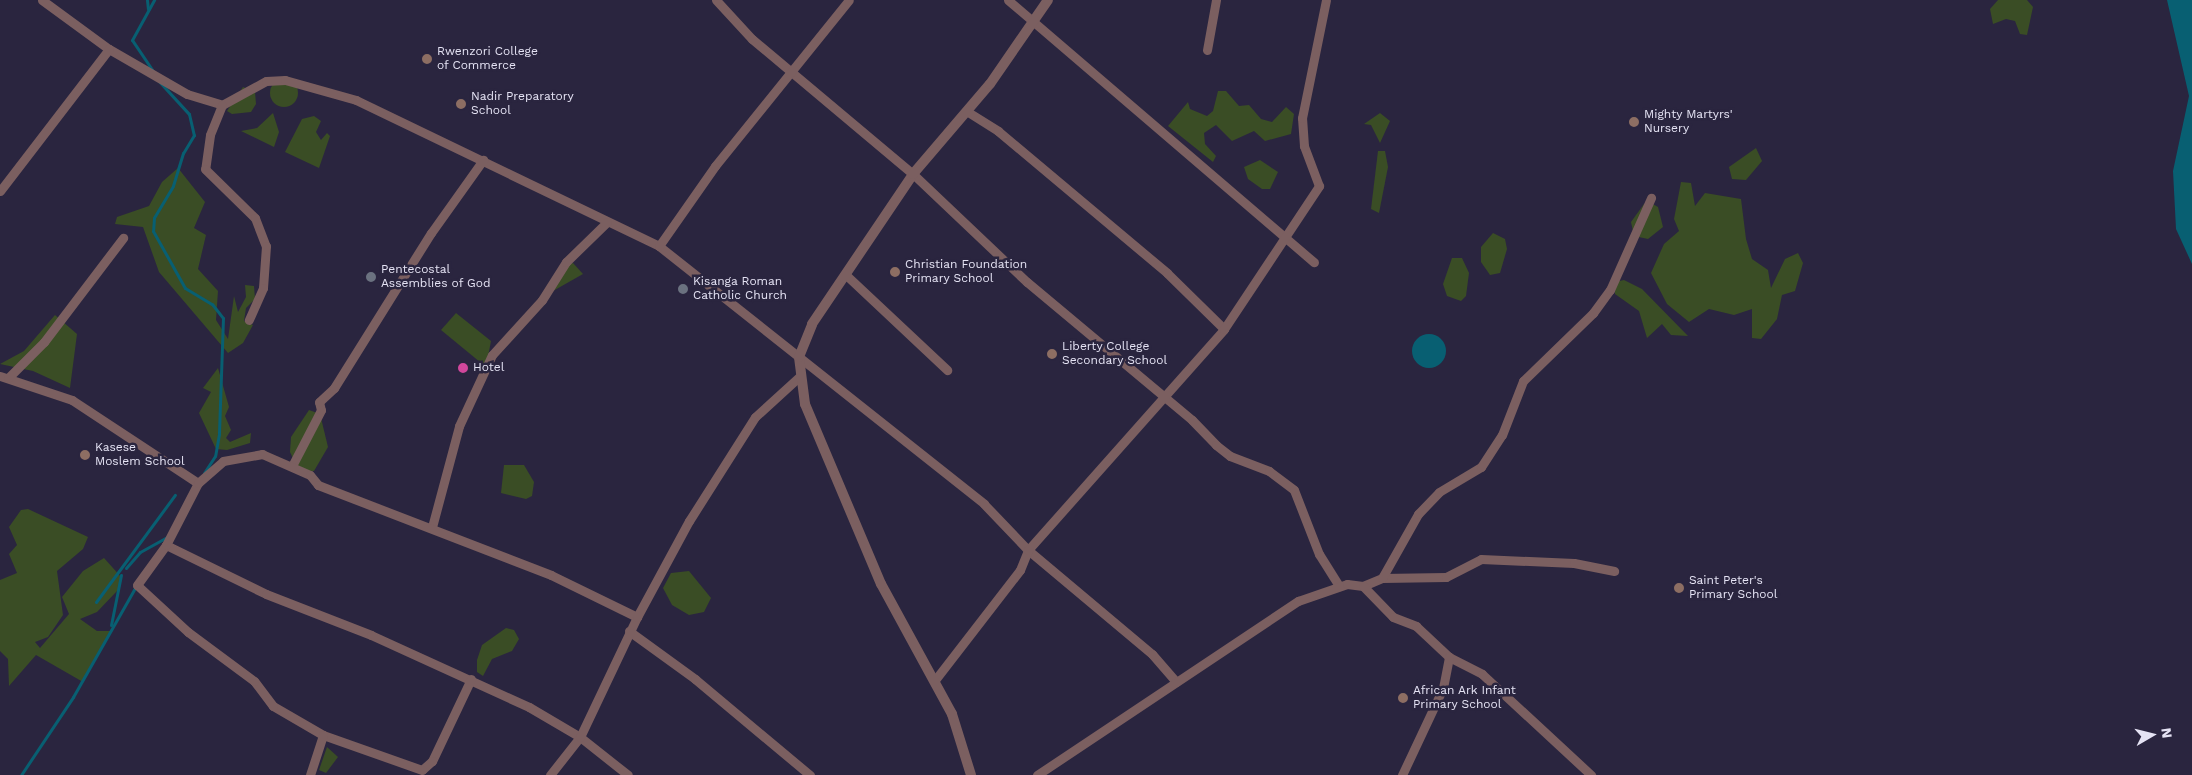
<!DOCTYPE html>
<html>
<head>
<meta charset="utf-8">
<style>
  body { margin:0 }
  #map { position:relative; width:2192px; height:775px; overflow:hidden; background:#2a253f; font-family:"Work Sans",sans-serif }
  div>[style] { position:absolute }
  .green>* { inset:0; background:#3a4d25 }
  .round { border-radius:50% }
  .water>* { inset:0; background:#085f72 }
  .stream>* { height:3px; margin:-1.5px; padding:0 1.5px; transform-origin:1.5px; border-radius:1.5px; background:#085f72 }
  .minor>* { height:9px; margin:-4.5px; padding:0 4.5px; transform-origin:4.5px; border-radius:4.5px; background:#7b5f60 }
  .tertiary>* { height:10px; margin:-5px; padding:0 5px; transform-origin:5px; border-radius:5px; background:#7b5f60 }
  .dots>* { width:14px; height:14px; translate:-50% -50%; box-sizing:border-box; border:2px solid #2a253f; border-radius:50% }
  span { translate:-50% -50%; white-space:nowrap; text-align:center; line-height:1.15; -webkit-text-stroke:5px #2a253f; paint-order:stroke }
  .poi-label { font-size:12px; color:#e5e3f4 }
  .left { translate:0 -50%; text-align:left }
  .north { position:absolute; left:2127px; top:710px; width:50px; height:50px; -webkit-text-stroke:4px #2a253f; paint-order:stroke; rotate:82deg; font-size:14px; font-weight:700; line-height:20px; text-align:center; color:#e5e3f4 }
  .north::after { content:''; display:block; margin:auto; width:18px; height:22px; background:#e5e3f4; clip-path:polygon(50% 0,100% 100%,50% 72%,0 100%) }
</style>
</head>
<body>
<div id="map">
  <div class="green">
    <div style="clip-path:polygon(1998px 0,2027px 0,2033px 7px,2027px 35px,2020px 34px,2015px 21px,2006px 19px,1993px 24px,1990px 9px)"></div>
    <div class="round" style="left:270px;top:79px;width:28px;height:28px"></div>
    <div style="clip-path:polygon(243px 87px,255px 92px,256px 104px,251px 112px,232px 114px,227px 111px)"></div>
    <div style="clip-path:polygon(1218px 91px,1226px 91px,1239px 106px,1249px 105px,1261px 119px,1272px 122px,1286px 107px,1294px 114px,1291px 134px,1265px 141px,1254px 131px,1232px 141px,1216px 125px,1204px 133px,1205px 144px,1216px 156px,1213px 162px,1168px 126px,1188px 102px,1190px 109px,1207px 116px,1213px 111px)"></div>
    <div style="clip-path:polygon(273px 113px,279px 132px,274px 147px,241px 131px,257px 128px)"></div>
    <div style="clip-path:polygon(1380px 113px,1390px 121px,1380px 143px,1371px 125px,1364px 124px)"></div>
    <div style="clip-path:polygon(314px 116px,321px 121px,316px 132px,321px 140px,327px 133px,330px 136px,319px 168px,285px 152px,302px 119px)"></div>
    <div style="clip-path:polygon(1756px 148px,1762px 161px,1746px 180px,1732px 179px,1729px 167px)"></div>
    <div style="clip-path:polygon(1378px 151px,1385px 151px,1388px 167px,1379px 213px,1371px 209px)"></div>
    <div style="clip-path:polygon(1260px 160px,1278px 172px,1270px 189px,1262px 189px,1248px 179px,1244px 167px)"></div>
    <div style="clip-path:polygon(178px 168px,205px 202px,194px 228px,206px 235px,198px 269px,218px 291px,216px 320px,228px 339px,234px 296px,238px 312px,246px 297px,245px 285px,254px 286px,255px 299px,246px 308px,244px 321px,253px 325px,243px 343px,228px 353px,159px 272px,143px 227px,115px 224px,117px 217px,149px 206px,162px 182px)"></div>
    <div style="clip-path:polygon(1681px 182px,1691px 183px,1695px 206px,1705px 193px,1741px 199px,1746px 239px,1752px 259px,1768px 270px,1771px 288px,1785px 259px,1798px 253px,1803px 263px,1795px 291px,1782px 295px,1777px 319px,1761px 339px,1752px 338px,1752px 309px,1734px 315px,1709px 309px,1689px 322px,1667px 304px,1651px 273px,1664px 244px,1679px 231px,1674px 219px)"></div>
    <div style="clip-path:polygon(1651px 203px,1658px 207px,1663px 227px,1648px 239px,1634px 236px,1631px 222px,1644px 204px)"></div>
    <div style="clip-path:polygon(1493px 233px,1505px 239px,1507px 249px,1500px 273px,1490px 275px,1481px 262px,1481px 247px)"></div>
    <div style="clip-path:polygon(1452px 258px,1462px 258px,1469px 273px,1466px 296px,1461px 301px,1447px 296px,1443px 284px)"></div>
    <div style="clip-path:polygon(573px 263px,583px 274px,553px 291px,552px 281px,565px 265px)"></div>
    <div style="clip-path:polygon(1624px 280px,1642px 289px,1688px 336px,1671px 335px,1662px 324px,1647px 338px,1639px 311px,1615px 294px,1615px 282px)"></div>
    <div style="clip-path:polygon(456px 313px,491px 341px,486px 367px,441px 330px)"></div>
    <div style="clip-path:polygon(55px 315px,77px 334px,70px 388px,33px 371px,0 364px,24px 351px)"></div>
    <div style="clip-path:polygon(218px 368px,229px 407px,225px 416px,231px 430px,226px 438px,230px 442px,251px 433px,250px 443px,227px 450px,216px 449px,199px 413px,211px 392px,203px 388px)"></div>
    <div style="clip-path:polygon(309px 410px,320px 414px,328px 447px,314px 471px,300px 473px,290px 452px,291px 437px)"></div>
    <div style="clip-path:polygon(504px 465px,524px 465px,534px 482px,532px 496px,526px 499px,501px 493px)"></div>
    <div style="clip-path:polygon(28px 509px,88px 537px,83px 549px,57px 571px,63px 615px,48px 637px,35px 642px,40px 648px,69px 614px,62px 597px,83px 571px,104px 558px,122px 578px,118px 590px,97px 612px,80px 619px,97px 631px,111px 631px,83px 682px,36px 655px,9px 686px,8px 659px,0 651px,0 580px,17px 573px,9px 554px,17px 545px,9px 527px,21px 510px)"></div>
    <div style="clip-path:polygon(689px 571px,711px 598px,704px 612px,689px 615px,672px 605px,663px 588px,671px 573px)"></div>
    <div style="clip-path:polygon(506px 628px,514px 630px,519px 639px,512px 651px,492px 659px,483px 676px,477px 672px,477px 660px,482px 645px)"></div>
    <div style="clip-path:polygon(327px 747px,338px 757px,326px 773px,319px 770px)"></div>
  </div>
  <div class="water">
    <div style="clip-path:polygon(2167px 0,2192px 0,2192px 264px,2176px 229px,2173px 171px,2189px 96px)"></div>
    <div class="round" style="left:1412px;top:334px;width:34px;height:34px"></div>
  </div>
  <div class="stream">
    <div style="left:147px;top:0;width:9px;rotate:84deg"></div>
    <div style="left:153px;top:71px;width:37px;rotate:-124deg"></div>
    <div style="left:132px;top:40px;width:46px;rotate:-61.2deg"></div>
    <div style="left:156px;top:78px;width:49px;rotate:47.5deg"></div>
    <div style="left:189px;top:114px;width:22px;rotate:77deg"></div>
    <div style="left:194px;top:135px;width:21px;rotate:121deg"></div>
    <div style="left:183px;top:153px;width:34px;rotate:107deg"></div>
    <div style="left:173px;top:186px;width:37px;rotate:121deg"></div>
    <div style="left:154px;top:218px;width:13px;rotate:94deg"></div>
    <div style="left:153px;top:231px;width:65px;rotate:60.7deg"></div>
    <div style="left:185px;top:288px;width:31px;rotate:31deg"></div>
    <div style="left:212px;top:304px;width:18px;rotate:52deg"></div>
    <div style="left:223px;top:318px;width:116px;rotate:92deg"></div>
    <div style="left:219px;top:434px;width:22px;rotate:100deg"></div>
    <div style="left:215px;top:456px;width:20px;rotate:123deg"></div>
    <div style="left:126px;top:568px;width:21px;rotate:-49deg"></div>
    <div style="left:140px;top:552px;width:31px;rotate:-29deg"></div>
    <div style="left:96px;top:602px;width:133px;rotate:-53.6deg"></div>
    <div style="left:111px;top:625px;width:51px;rotate:-78.7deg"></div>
    <div style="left:21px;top:775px;width:94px;rotate:-56.3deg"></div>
    <div style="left:73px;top:697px;width:128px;rotate:-60.4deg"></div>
  </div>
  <div class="minor">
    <div style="left:42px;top:0;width:83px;rotate:36.2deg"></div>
    <div style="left:109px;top:49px;width:90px;rotate:30deg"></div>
    <div style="left:187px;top:94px;width:37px;rotate:17deg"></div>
    <div style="left:222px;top:105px;width:50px;rotate:-28.6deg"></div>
    <div style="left:266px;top:81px;width:19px;rotate:-3deg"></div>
    <div style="left:285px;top:80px;width:74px;rotate:15.7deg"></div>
    <div style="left:356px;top:100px;width:336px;rotate:25.7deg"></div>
    <div style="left:659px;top:246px;width:415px;rotate:38.4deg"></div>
    <div style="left:984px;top:504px;width:64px;rotate:46.3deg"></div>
    <div style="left:1028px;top:550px;width:162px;rotate:40deg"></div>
    <div style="left:1152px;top:654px;width:37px;rotate:49deg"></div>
    <div style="left:716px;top:0;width:53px;rotate:47.3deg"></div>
    <div style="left:752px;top:39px;width:210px;rotate:40deg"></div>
    <div style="left:913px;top:174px;width:157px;rotate:43.5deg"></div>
    <div style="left:1027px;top:282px;width:215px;rotate:39.9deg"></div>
    <div style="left:1192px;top:420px;width:35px;rotate:46deg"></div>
    <div style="left:1216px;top:445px;width:18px;rotate:38deg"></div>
    <div style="left:1230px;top:456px;width:42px;rotate:21deg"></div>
    <div style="left:1269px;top:471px;width:31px;rotate:37deg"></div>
    <div style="left:1294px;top:490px;width:69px;rotate:68.7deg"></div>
    <div style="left:1319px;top:554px;width:38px;rotate:58deg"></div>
    <div style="left:1008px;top:0;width:403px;rotate:40.6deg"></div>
    <div style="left:1207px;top:50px;width:51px;rotate:-79.8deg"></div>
    <div style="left:222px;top:105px;width:32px;rotate:112deg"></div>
    <div style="left:210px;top:135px;width:34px;rotate:98deg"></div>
    <div style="left:205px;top:169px;width:70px;rotate:44.4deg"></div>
    <div style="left:255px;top:218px;width:30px;rotate:69deg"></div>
    <div style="left:266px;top:246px;width:42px;rotate:94.1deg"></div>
    <div style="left:263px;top:288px;width:35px;rotate:114deg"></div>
    <div style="left:968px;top:112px;width:36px;rotate:32deg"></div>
    <div style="left:998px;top:131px;width:221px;rotate:40deg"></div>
    <div style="left:1167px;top:273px;width:80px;rotate:44.5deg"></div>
    <div style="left:0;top:191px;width:179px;rotate:-52.5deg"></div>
    <div style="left:659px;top:246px;width:98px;rotate:-55deg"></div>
    <div style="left:715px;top:166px;width:213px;rotate:-51.1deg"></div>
    <div style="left:846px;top:275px;width:139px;rotate:43.2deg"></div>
    <div style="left:0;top:376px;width:76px;rotate:18.4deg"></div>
    <div style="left:72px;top:400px;width:151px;rotate:33.4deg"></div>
    <div style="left:8px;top:378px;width:51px;rotate:-45deg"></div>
    <div style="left:44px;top:342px;width:131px;rotate:-52.8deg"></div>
    <div style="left:292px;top:466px;width:63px;rotate:-62.6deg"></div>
    <div style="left:321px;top:410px;width:8px;rotate:-104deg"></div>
    <div style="left:319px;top:402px;width:21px;rotate:-43deg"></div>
    <div style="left:334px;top:388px;width:183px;rotate:-58deg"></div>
    <div style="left:431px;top:233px;width:90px;rotate:-54.5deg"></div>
    <div style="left:432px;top:527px;width:105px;rotate:-75deg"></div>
    <div style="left:459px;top:426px;width:78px;rotate:-65.1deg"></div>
    <div style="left:492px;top:355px;width:74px;rotate:-47.7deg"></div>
    <div style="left:542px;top:300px;width:45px;rotate:-57.7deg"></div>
    <div style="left:566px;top:262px;width:57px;rotate:-44.3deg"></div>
    <div style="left:166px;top:545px;width:111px;rotate:26.1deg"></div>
    <div style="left:266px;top:594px;width:113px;rotate:21.3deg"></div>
    <div style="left:371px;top:635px;width:174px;rotate:24.5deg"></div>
    <div style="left:529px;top:707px;width:59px;rotate:30.5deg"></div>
    <div style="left:580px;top:737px;width:61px;rotate:38.4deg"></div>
    <div style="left:1382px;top:578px;width:64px;rotate:-0.9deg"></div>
    <div style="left:1446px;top:577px;width:39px;rotate:-27deg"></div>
    <div style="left:1481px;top:559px;width:93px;rotate:2.5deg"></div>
    <div style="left:1574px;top:563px;width:41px;rotate:11.3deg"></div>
    <div style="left:1363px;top:586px;width:21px;rotate:-23deg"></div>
    <div style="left:1382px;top:578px;width:73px;rotate:-60.6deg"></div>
    <div style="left:1418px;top:514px;width:30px;rotate:-46deg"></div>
    <div style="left:1439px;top:492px;width:49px;rotate:-30.8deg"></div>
    <div style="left:1481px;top:467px;width:38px;rotate:-57deg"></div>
    <div style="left:1502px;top:435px;width:58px;rotate:-68.7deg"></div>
    <div style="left:1523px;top:381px;width:98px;rotate:-44.2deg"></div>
    <div style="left:1593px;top:313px;width:29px;rotate:-54deg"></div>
    <div style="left:1610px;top:290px;width:101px;rotate:-66deg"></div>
    <div style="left:629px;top:631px;width:82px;rotate:36deg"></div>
    <div style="left:695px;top:679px;width:150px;rotate:39.9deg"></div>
    <div style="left:471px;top:679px;width:91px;rotate:115.4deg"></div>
    <div style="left:432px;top:761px;width:13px;rotate:138deg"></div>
    <div style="left:422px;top:770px;width:105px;rotate:-160.5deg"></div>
    <div style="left:323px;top:735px;width:58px;rotate:-149.9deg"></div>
    <div style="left:273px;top:706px;width:31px;rotate:-127deg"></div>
    <div style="left:254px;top:681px;width:82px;rotate:-143.4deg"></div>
    <div style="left:188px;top:632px;width:69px;rotate:-137.3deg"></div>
    <div style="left:137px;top:585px;width:49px;rotate:-54.1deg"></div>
    <div style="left:166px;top:545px;width:70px;rotate:-62.7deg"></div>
    <div style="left:198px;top:483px;width:33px;rotate:-41deg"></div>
    <div style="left:223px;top:461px;width:40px;rotate:-10deg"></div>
    <div style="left:262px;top:454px;width:52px;rotate:23.6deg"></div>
    <div style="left:310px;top:475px;width:13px;rotate:51deg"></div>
    <div style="left:318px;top:485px;width:250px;rotate:21.1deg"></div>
    <div style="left:551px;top:575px;width:96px;rotate:26deg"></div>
    <div style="left:935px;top:680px;width:139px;rotate:-52.3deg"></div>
    <div style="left:1020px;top:570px;width:22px;rotate:-68deg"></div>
    <div style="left:1028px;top:550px;width:295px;rotate:-48.4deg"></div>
    <div style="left:1224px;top:329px;width:172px;rotate:-56.4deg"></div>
    <div style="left:1319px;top:186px;width:43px;rotate:-110.6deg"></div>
    <div style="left:1304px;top:146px;width:28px;rotate:-94deg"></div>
    <div style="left:1302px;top:118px;width:120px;rotate:-78.5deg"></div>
    <div style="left:310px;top:775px;width:42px;rotate:-72deg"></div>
    <div style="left:550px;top:775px;width:48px;rotate:-51.7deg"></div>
    <div style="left:580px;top:737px;width:133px;rotate:-64.6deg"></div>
    <div style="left:637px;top:617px;width:109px;rotate:-61.6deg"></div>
    <div style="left:689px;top:521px;width:123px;rotate:-57.6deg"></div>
    <div style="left:755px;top:417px;width:59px;rotate:-42.3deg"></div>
    <div style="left:1037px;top:775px;width:314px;rotate:-33.7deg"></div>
    <div style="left:1298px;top:601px;width:52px;rotate:-19.1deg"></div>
    <div style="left:1347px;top:584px;width:16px;rotate:7deg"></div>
    <div style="left:1363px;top:586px;width:43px;rotate:45.9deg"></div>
    <div style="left:1393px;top:617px;width:25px;rotate:21deg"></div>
    <div style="left:1416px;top:626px;width:45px;rotate:43.2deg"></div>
    <div style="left:1449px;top:657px;width:37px;rotate:27deg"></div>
    <div style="left:1482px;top:674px;width:149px;rotate:42.8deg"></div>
    <div style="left:1402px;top:775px;width:96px;rotate:-64.8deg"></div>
    <div style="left:1443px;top:688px;width:32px;rotate:-79deg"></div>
  </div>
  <div class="tertiary">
    <div style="left:971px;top:775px;width:64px;rotate:-107.3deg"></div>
    <div style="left:952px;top:714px;width:148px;rotate:-118.6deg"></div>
    <div style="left:881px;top:584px;width:195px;rotate:-112.9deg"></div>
    <div style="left:805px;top:404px;width:47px;rotate:-97.3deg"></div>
    <div style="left:799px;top:357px;width:35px;rotate:-68deg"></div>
    <div style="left:812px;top:324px;width:181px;rotate:-56deg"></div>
    <div style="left:913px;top:174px;width:118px;rotate:-49.5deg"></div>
    <div style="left:990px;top:84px;width:102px;rotate:-55.4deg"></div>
  </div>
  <div class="dots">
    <div style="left:427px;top:59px;background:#8d6e63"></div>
    <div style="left:461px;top:104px;background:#8d6e63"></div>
    <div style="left:1634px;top:122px;background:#8d6e63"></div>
    <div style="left:895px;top:272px;background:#8d6e63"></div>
    <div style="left:371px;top:277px;background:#6b7280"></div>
    <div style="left:683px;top:289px;background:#6b7280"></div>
    <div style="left:1052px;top:354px;background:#8d6e63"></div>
    <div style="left:463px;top:368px;background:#d1479c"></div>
    <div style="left:85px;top:455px;background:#8d6e63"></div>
    <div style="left:1679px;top:588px;background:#8d6e63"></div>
    <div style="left:1403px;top:698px;background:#8d6e63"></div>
  </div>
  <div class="poi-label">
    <span class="left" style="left:437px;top:59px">Rwenzori College<br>of Commerce</span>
    <span class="left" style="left:471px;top:104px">Nadir Preparatory<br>School</span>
    <span class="left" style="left:1644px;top:122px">Mighty Martyrs'<br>Nursery</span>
    <span class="left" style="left:905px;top:272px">Christian Foundation<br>Primary School</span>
    <span class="left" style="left:381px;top:277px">Pentecostal<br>Assemblies of God</span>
    <span class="left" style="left:693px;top:289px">Kisanga Roman<br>Catholic Church</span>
    <span class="left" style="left:1062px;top:354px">Liberty College<br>Secondary School</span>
    <span class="left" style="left:473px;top:368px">Hotel</span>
    <span class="left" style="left:95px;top:455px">Kasese<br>Moslem School</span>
    <span class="left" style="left:1689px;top:588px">Saint Peter's<br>Primary School</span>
    <span class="left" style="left:1413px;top:698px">African Ark Infant<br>Primary School</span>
  </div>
  <div class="north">N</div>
</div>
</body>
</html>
